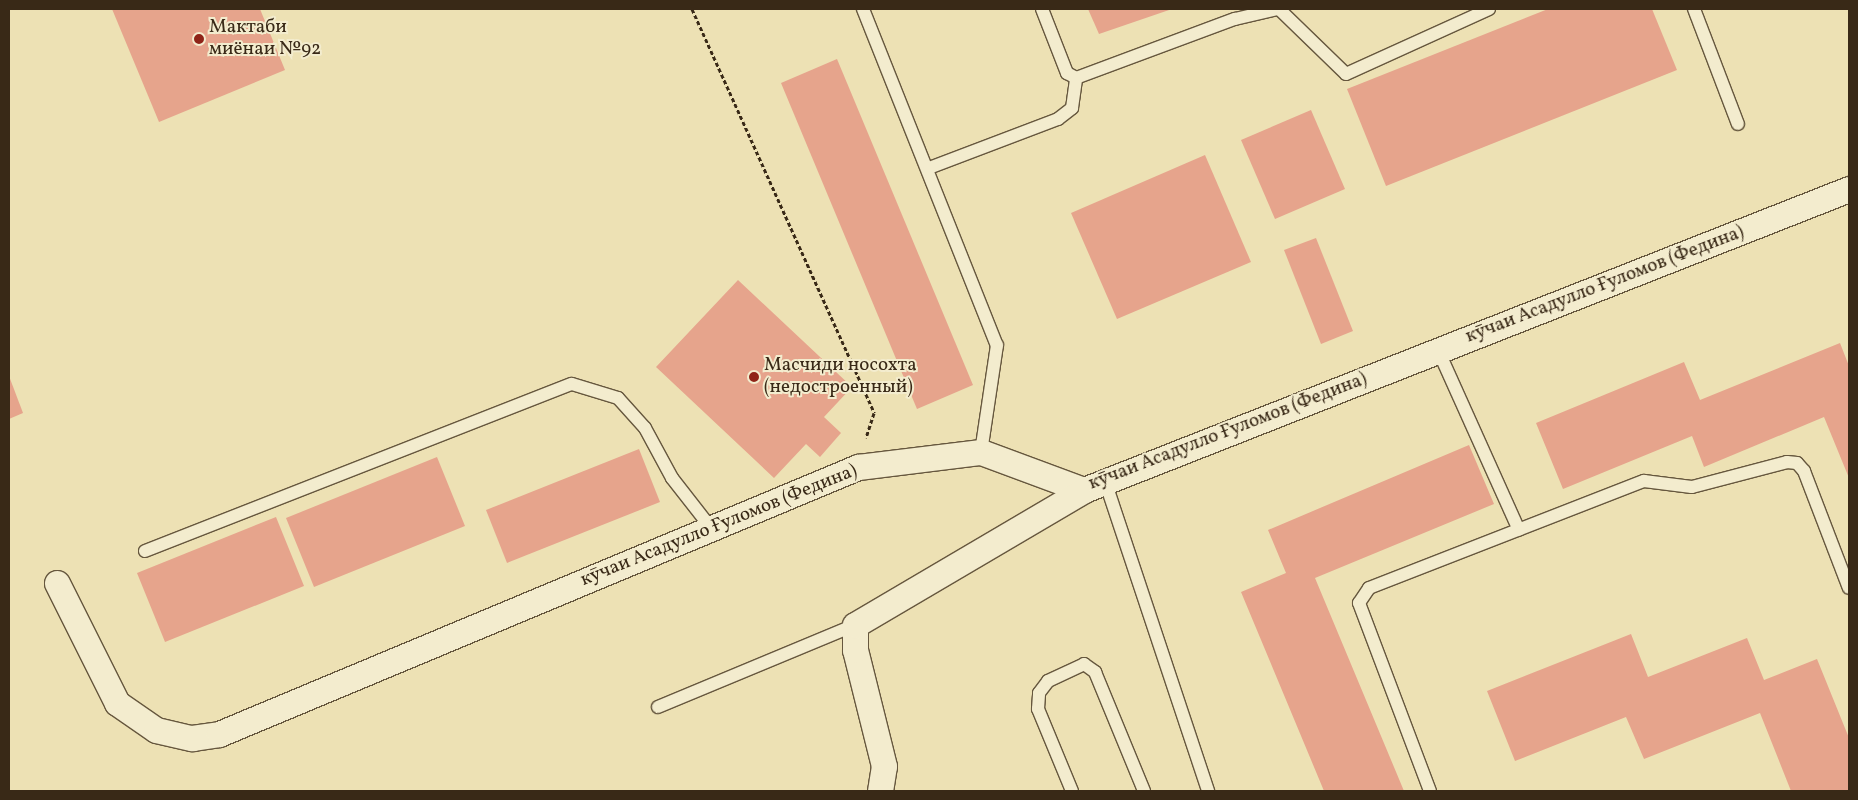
<!DOCTYPE html>
<html>
<head>
<meta charset="utf-8">
<style>
  body { margin:0 }
  #map { position:relative; width:1858px; height:800px; overflow:hidden; background:#ede1b4; font-family:Vollkorn,serif }
  div>[style] { position:absolute }
  .building>* { inset:0; background:#e6a48c }
  .path>* { height:3px; margin-top:-1.5px; transform-origin:0; background:repeating-linear-gradient(90deg,#392917 0 4px,transparent 0 6.5px) }
  .roads { filter:drop-shadow(1px 0 #66573e) drop-shadow(-1px 0 #66573e) drop-shadow(0 1px #66573e) drop-shadow(0 -1px #66573e) }
  .service>* { height:12px; margin:-6px; padding:0 6px; transform-origin:6px; border-radius:6px; background:#f3ecce }
  .minor>* { height:25px; margin:-12.5px; padding:0 12.5px; transform-origin:12.5px; border-radius:12.5px; background:#f3ecce }
  .dots>* { width:14px; height:14px; translate:-50% -50%; box-sizing:border-box; border:2px solid #f3ecce; border-radius:50% }
  span { translate:-50% -50%; white-space:nowrap; text-align:center; line-height:1.15; -webkit-text-stroke:4px #f3ecce; paint-order:stroke }
  .poi-label { font-size:19px; color:#392917 }
  .left { translate:0 -50%; text-align:left }
  .street-label { font-size:19px; color:#392917 }
  .frame { position:absolute; inset:0; border:10px solid #392917; pointer-events:none }
</style>
</head>
<body>
<div id="map">
  <div class="building">
    <div style="clip-path:polygon(112px 9px,260px 9px,285px 70px,159px 122px)"></div>
    <div style="clip-path:polygon(1088px 9px,1172px 9px,1099px 34px)"></div>
    <div style="clip-path:polygon(1548px 9px,1652px 9px,1677px 70px,1386px 186px,1347px 89px)"></div>
    <div style="clip-path:polygon(837px 59px,973px 385px,917px 409px,781px 83px)"></div>
    <div style="clip-path:polygon(1311px 110px,1345px 189px,1275px 219px,1241px 140px)"></div>
    <div style="clip-path:polygon(1205px 155px,1251px 262px,1117px 319px,1071px 213px)"></div>
    <div style="clip-path:polygon(1316px 238px,1353px 331px,1321px 344px,1284px 250px)"></div>
    <div style="clip-path:polygon(738px 280px,852px 387px,824px 417px,841px 433px,820px 457px,806px 444px,774px 478px,656px 367px)"></div>
    <div style="clip-path:polygon(1840px 343px,1849px 366px,1849px 478px,1824px 417px,1704px 467px,1692px 436px,1563px 489px,1536px 423px,1684px 362px,1700px 400px)"></div>
    <div style="clip-path:polygon(9px 376px,23px 413px,9px 419px)"></div>
    <div style="clip-path:polygon(1469px 445px,1494px 504px,1315px 578px,1404px 791px,1324px 791px,1241px 592px,1286px 573px,1268px 530px)"></div>
    <div style="clip-path:polygon(639px 449px,660px 502px,507px 563px,486px 510px)"></div>
    <div style="clip-path:polygon(437px 457px,465px 526px,314px 587px,286px 518px)"></div>
    <div style="clip-path:polygon(276px 517px,304px 586px,165px 642px,137px 573px)"></div>
    <div style="clip-path:polygon(1631px 634px,1648px 677px,1747px 638px,1764px 680px,1817px 659px,1849px 738px,1849px 791px,1791px 791px,1760px 713px,1644px 759px,1626px 717px,1515px 761px,1487px 691px)"></div>
  </div>
  <div class="path">
    <div style="left:692px;top:9px;width:443px;rotate:65.7deg"></div>
    <div style="left:874px;top:413px;width:26px;rotate:108deg"></div>
  </div>
  <div class="roads">
    <div class="service">
      <div style="left:863px;top:9px;width:362px;rotate:68.3deg"></div>
      <div style="left:997px;top:345px;width:108px;rotate:98.5deg"></div>
      <div style="left:1042px;top:9px;width:69px;rotate:68.7deg"></div>
      <div style="left:1067px;top:73px;width:10px;rotate:29deg"></div>
      <div style="left:1076px;top:78px;width:170px;rotate:-20.4deg"></div>
      <div style="left:1235px;top:19px;width:44px;rotate:-13.1deg"></div>
      <div style="left:1279px;top:9px;width:93px;rotate:44.1deg"></div>
      <div style="left:1346px;top:74px;width:157px;rotate:-24.4deg"></div>
      <div style="left:1694px;top:9px;width:123px;rotate:69.1deg"></div>
      <div style="left:929px;top:168px;width:138px;rotate:-20.8deg"></div>
      <div style="left:1058px;top:119px;width:18px;rotate:-38deg"></div>
      <div style="left:1072px;top:108px;width:30px;rotate:-82deg"></div>
      <div style="left:1438px;top:350px;width:197px;rotate:65.8deg"></div>
      <div style="left:1105px;top:481px;width:327px;rotate:71.6deg"></div>
      <div style="left:145px;top:551px;width:458px;rotate:-21.4deg"></div>
      <div style="left:572px;top:384px;width:48px;rotate:16.9deg"></div>
      <div style="left:618px;top:398px;width:40px;rotate:48deg"></div>
      <div style="left:645px;top:428px;width:57px;rotate:61.6deg"></div>
      <div style="left:672px;top:478px;width:63px;rotate:52deg"></div>
      <div style="left:658px;top:707px;width:213px;rotate:-22.6deg"></div>
      <div style="left:1072px;top:791px;width:89px;rotate:-112.5deg"></div>
      <div style="left:1038px;top:709px;width:16px;rotate:-86deg"></div>
      <div style="left:1039px;top:693px;width:15px;rotate:-53deg"></div>
      <div style="left:1048px;top:681px;width:40px;rotate:-25deg"></div>
      <div style="left:1084px;top:664px;width:14px;rotate:36deg"></div>
      <div style="left:1095px;top:672px;width:129px;rotate:67.6deg"></div>
      <div style="left:1430px;top:791px;width:201px;rotate:-110.7deg"></div>
      <div style="left:1359px;top:603px;width:18px;rotate:-56deg"></div>
      <div style="left:1369px;top:588px;width:295px;rotate:-21.3deg"></div>
      <div style="left:1644px;top:481px;width:48px;rotate:7.1deg"></div>
      <div style="left:1692px;top:487px;width:98px;rotate:-14.7deg"></div>
      <div style="left:1787px;top:462px;width:10px;rotate:6deg"></div>
      <div style="left:1797px;top:463px;width:11px;rotate:49deg"></div>
      <div style="left:1804px;top:471px;width:125px;rotate:69deg"></div>
    </div>
    <div class="minor">
      <div style="left:57px;top:583px;width:134px;rotate:63.4deg"></div>
      <div style="left:117px;top:703px;width:47px;rotate:34.7deg"></div>
      <div style="left:156px;top:730px;width:37px;rotate:13deg"></div>
      <div style="left:192px;top:738px;width:27px;rotate:-8deg"></div>
      <div style="left:219px;top:734px;width:693px;rotate:-22.68deg"></div>
      <div style="left:858px;top:467px;width:124px;rotate:-7deg"></div>
      <div style="left:981px;top:452px;width:110px;rotate:20.3deg"></div>
      <div style="left:1084px;top:490px;width:822px;rotate:-21.48deg"></div>
      <div style="left:880px;top:791px;width:25px;rotate:-81deg"></div>
      <div style="left:884px;top:766px;width:120px;rotate:-104deg"></div>
      <div style="left:855px;top:650px;width:25px;rotate:-90deg"></div>
      <div style="left:855px;top:625px;width:266px;rotate:-30.5deg"></div>
    </div>
  </div>
  <div class="dots">
    <div style="left:199px;top:39px;background:#8f2418"></div>
    <div style="left:754px;top:377px;background:#8f2418"></div>
  </div>
  <div class="poi-label">
    <span class="left" style="left:209px;top:39px">Мактаби<br>миёнаи №92</span>
    <span class="left" style="left:764px;top:377px">Масчиди носохта<br>(недостроенный)</span>
  </div>
  <div class="street-label">
    <span style="left:1605px;top:285px;rotate:-21deg">кӯчаи Асадулло Ғуломов (Федина)</span>
    <span style="left:1228px;top:432px;rotate:-21deg">кӯчаи Асадулло Ғуломов (Федина)</span>
    <span style="left:719px;top:526px;rotate:-22deg">кӯчаи Асадулло Ғуломов (Федина)</span>
  </div>
  <div class="frame"></div>
</div>
</body>
</html>
